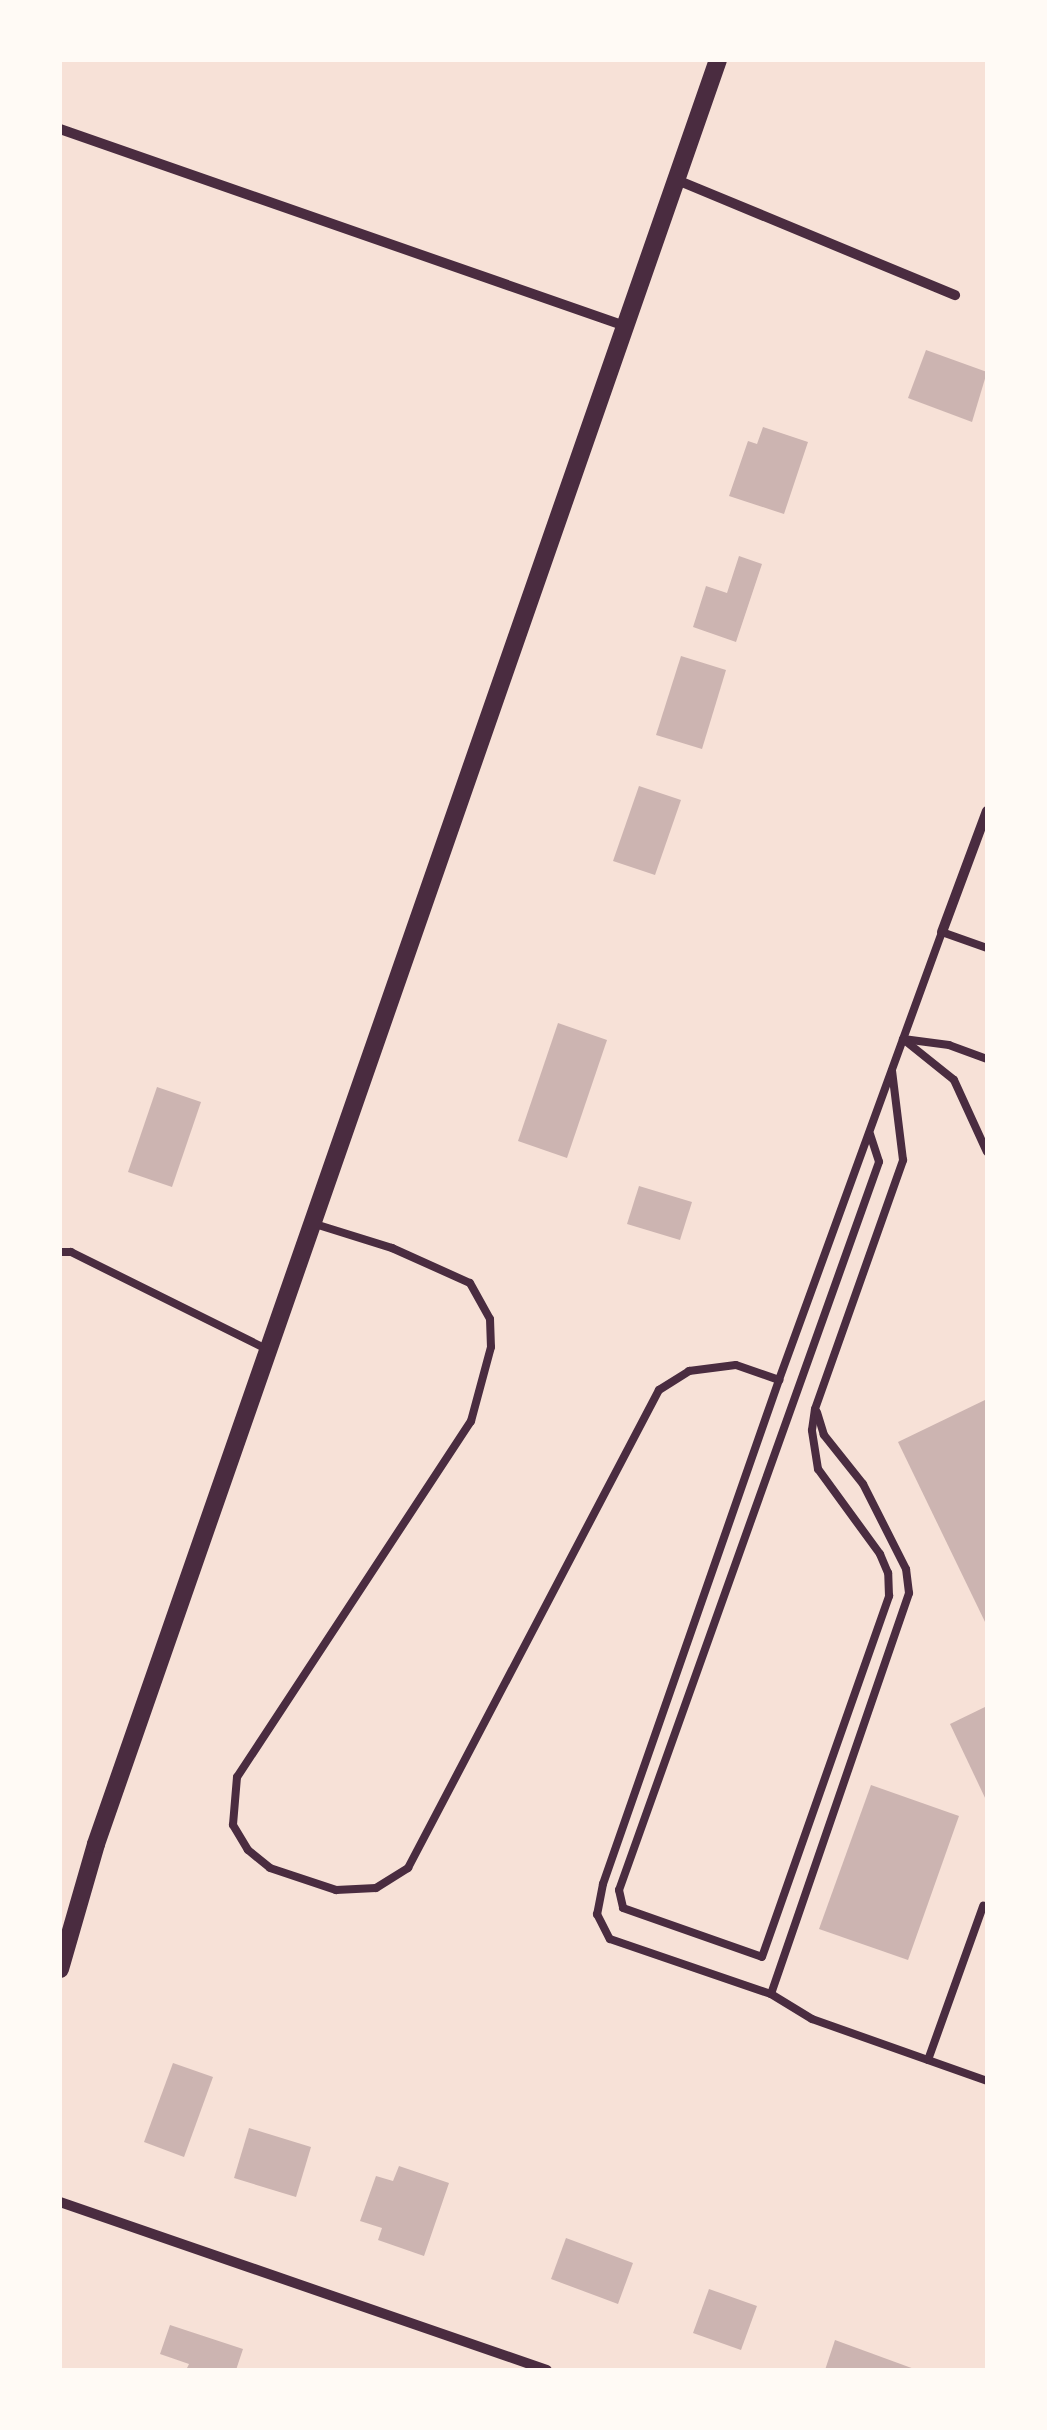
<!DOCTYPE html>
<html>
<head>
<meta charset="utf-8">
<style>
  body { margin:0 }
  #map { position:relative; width:1047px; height:2430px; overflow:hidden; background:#f7e1d7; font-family:"Space Grotesk",sans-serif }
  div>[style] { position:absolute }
  .building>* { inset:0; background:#ccb4b1 }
  .service>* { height:8px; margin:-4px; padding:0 4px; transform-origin:4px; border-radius:4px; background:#4a2c40 }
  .minor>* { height:10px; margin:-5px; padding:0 5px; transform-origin:5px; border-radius:5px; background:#4a2c40 }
  .tertiary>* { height:18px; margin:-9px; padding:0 9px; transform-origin:9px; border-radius:9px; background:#4a2c40 }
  span { translate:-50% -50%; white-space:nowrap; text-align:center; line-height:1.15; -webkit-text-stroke:8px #fffaf5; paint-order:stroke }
  .frame { position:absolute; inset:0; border:62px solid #fffaf5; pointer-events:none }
</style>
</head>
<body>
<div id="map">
  <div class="building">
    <div style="clip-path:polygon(926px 350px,987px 372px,972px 422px,908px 398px)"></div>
    <div style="clip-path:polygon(763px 427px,808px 442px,784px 514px,729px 496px,748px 441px,757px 444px)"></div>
    <div style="clip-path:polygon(739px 556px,762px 564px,736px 642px,693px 627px,706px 586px,727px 593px)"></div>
    <div style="clip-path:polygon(681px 656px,726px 670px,702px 749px,656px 735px)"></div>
    <div style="clip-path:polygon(639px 786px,681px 800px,655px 875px,613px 861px)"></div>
    <div style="clip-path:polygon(558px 1023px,607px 1040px,567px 1158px,518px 1141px)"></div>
    <div style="clip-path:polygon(157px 1087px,201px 1102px,172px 1187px,128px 1172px)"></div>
    <div style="clip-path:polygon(639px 1186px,692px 1202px,680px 1240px,627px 1224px)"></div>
    <div style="clip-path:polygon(987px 1399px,987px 1626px,898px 1442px)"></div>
    <div style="clip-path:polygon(987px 1706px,987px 1802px,950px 1724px)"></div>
    <div style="clip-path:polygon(871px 1785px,959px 1816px,908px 1960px,819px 1929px)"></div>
    <div style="clip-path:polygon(173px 2063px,213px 2077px,184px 2157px,144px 2142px)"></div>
    <div style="clip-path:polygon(249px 2128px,311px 2147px,296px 2197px,234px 2178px)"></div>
    <div style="clip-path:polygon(399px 2166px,449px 2183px,424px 2256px,378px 2240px,382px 2228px,360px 2221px,376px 2176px,393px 2181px)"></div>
    <div style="clip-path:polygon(566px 2238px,633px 2263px,618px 2304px,551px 2279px)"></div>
    <div style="clip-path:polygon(709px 2289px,757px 2306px,741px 2350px,693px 2333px)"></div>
    <div style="clip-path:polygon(170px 2325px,243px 2349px,236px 2370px,186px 2370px,189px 2364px,160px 2354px)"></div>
    <div style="clip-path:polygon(835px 2340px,917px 2370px,825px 2370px)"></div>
  </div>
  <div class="service">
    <div style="left:987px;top:948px;width:48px;rotate:-160.4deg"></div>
    <div style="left:942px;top:932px;width:477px;rotate:110deg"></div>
    <div style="left:779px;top:1380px;width:534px;rotate:109.25deg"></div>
    <div style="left:603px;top:1884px;width:31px;rotate:101deg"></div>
    <div style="left:597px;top:1914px;width:28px;rotate:63deg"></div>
    <div style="left:610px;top:1939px;width:170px;rotate:18.9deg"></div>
    <div style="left:771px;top:1994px;width:48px;rotate:31.4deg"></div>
    <div style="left:812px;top:2019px;width:186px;rotate:19.5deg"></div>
    <div style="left:987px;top:1059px;width:40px;rotate:-159.8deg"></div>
    <div style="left:949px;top:1045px;width:46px;rotate:-172.6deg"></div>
    <div style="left:903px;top:1039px;width:65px;rotate:38.8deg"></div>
    <div style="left:954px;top:1080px;width:79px;rotate:65.4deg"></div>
    <div style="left:870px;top:1134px;width:29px;rotate:72deg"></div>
    <div style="left:879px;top:1162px;width:773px;rotate:109.65deg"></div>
    <div style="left:619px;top:1890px;width:18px;rotate:77deg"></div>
    <div style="left:623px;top:1908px;width:147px;rotate:19.4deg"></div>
    <div style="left:762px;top:1957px;width:383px;rotate:-70.6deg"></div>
    <div style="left:889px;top:1596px;width:23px;rotate:-92deg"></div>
    <div style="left:888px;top:1573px;width:21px;rotate:-113deg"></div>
    <div style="left:880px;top:1554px;width:105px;rotate:-126.1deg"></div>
    <div style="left:818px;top:1469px;width:39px;rotate:-99deg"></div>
    <div style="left:812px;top:1430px;width:21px;rotate:-82deg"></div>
    <div style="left:815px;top:1409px;width:264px;rotate:-70.5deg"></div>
    <div style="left:903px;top:1160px;width:90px;rotate:-97deg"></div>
    <div style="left:315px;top:1224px;width:81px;rotate:17.3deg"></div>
    <div style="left:392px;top:1248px;width:85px;rotate:24.2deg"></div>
    <div style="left:470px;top:1283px;width:41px;rotate:60.9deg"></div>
    <div style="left:490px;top:1319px;width:28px;rotate:88deg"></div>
    <div style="left:491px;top:1347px;width:77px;rotate:105.1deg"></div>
    <div style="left:471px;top:1421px;width:426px;rotate:123.3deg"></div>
    <div style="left:237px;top:1777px;width:48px;rotate:94.8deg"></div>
    <div style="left:233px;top:1825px;width:29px;rotate:59deg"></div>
    <div style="left:248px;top:1850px;width:28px;rotate:39deg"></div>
    <div style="left:270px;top:1868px;width:70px;rotate:18.4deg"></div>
    <div style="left:336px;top:1890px;width:40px;rotate:-2.9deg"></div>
    <div style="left:376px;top:1888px;width:38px;rotate:-32deg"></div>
    <div style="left:408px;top:1868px;width:540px;rotate:-62.3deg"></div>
    <div style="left:659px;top:1390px;width:36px;rotate:-32deg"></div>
    <div style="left:689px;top:1371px;width:47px;rotate:-7.3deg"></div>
    <div style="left:736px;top:1365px;width:46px;rotate:19.2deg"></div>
    <div style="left:60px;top:1252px;width:11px"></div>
    <div style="left:71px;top:1252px;width:220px;rotate:26.4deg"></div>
    <div style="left:771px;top:1994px;width:424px;rotate:-71deg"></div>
    <div style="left:909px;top:1593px;width:24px;rotate:-97deg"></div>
    <div style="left:906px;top:1569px;width:95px;rotate:-116.8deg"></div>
    <div style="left:863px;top:1484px;width:63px;rotate:-128.5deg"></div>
    <div style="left:824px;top:1435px;width:24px;rotate:-107deg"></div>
    <div style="left:928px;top:2060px;width:164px;rotate:-70.3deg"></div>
  </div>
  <div class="minor">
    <div style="left:60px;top:129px;width:598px;rotate:19.22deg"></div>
    <div style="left:677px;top:180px;width:301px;rotate:22.5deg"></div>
    <div style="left:942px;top:932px;width:129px;rotate:-69.6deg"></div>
    <div style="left:60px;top:2202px;width:515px;rotate:19.03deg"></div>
  </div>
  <div class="tertiary">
    <div style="left:60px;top:1969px;width:130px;rotate:-73.9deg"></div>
    <div style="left:96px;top:1844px;width:1889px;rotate:-70.78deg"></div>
  </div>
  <div class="frame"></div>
</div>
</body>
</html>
